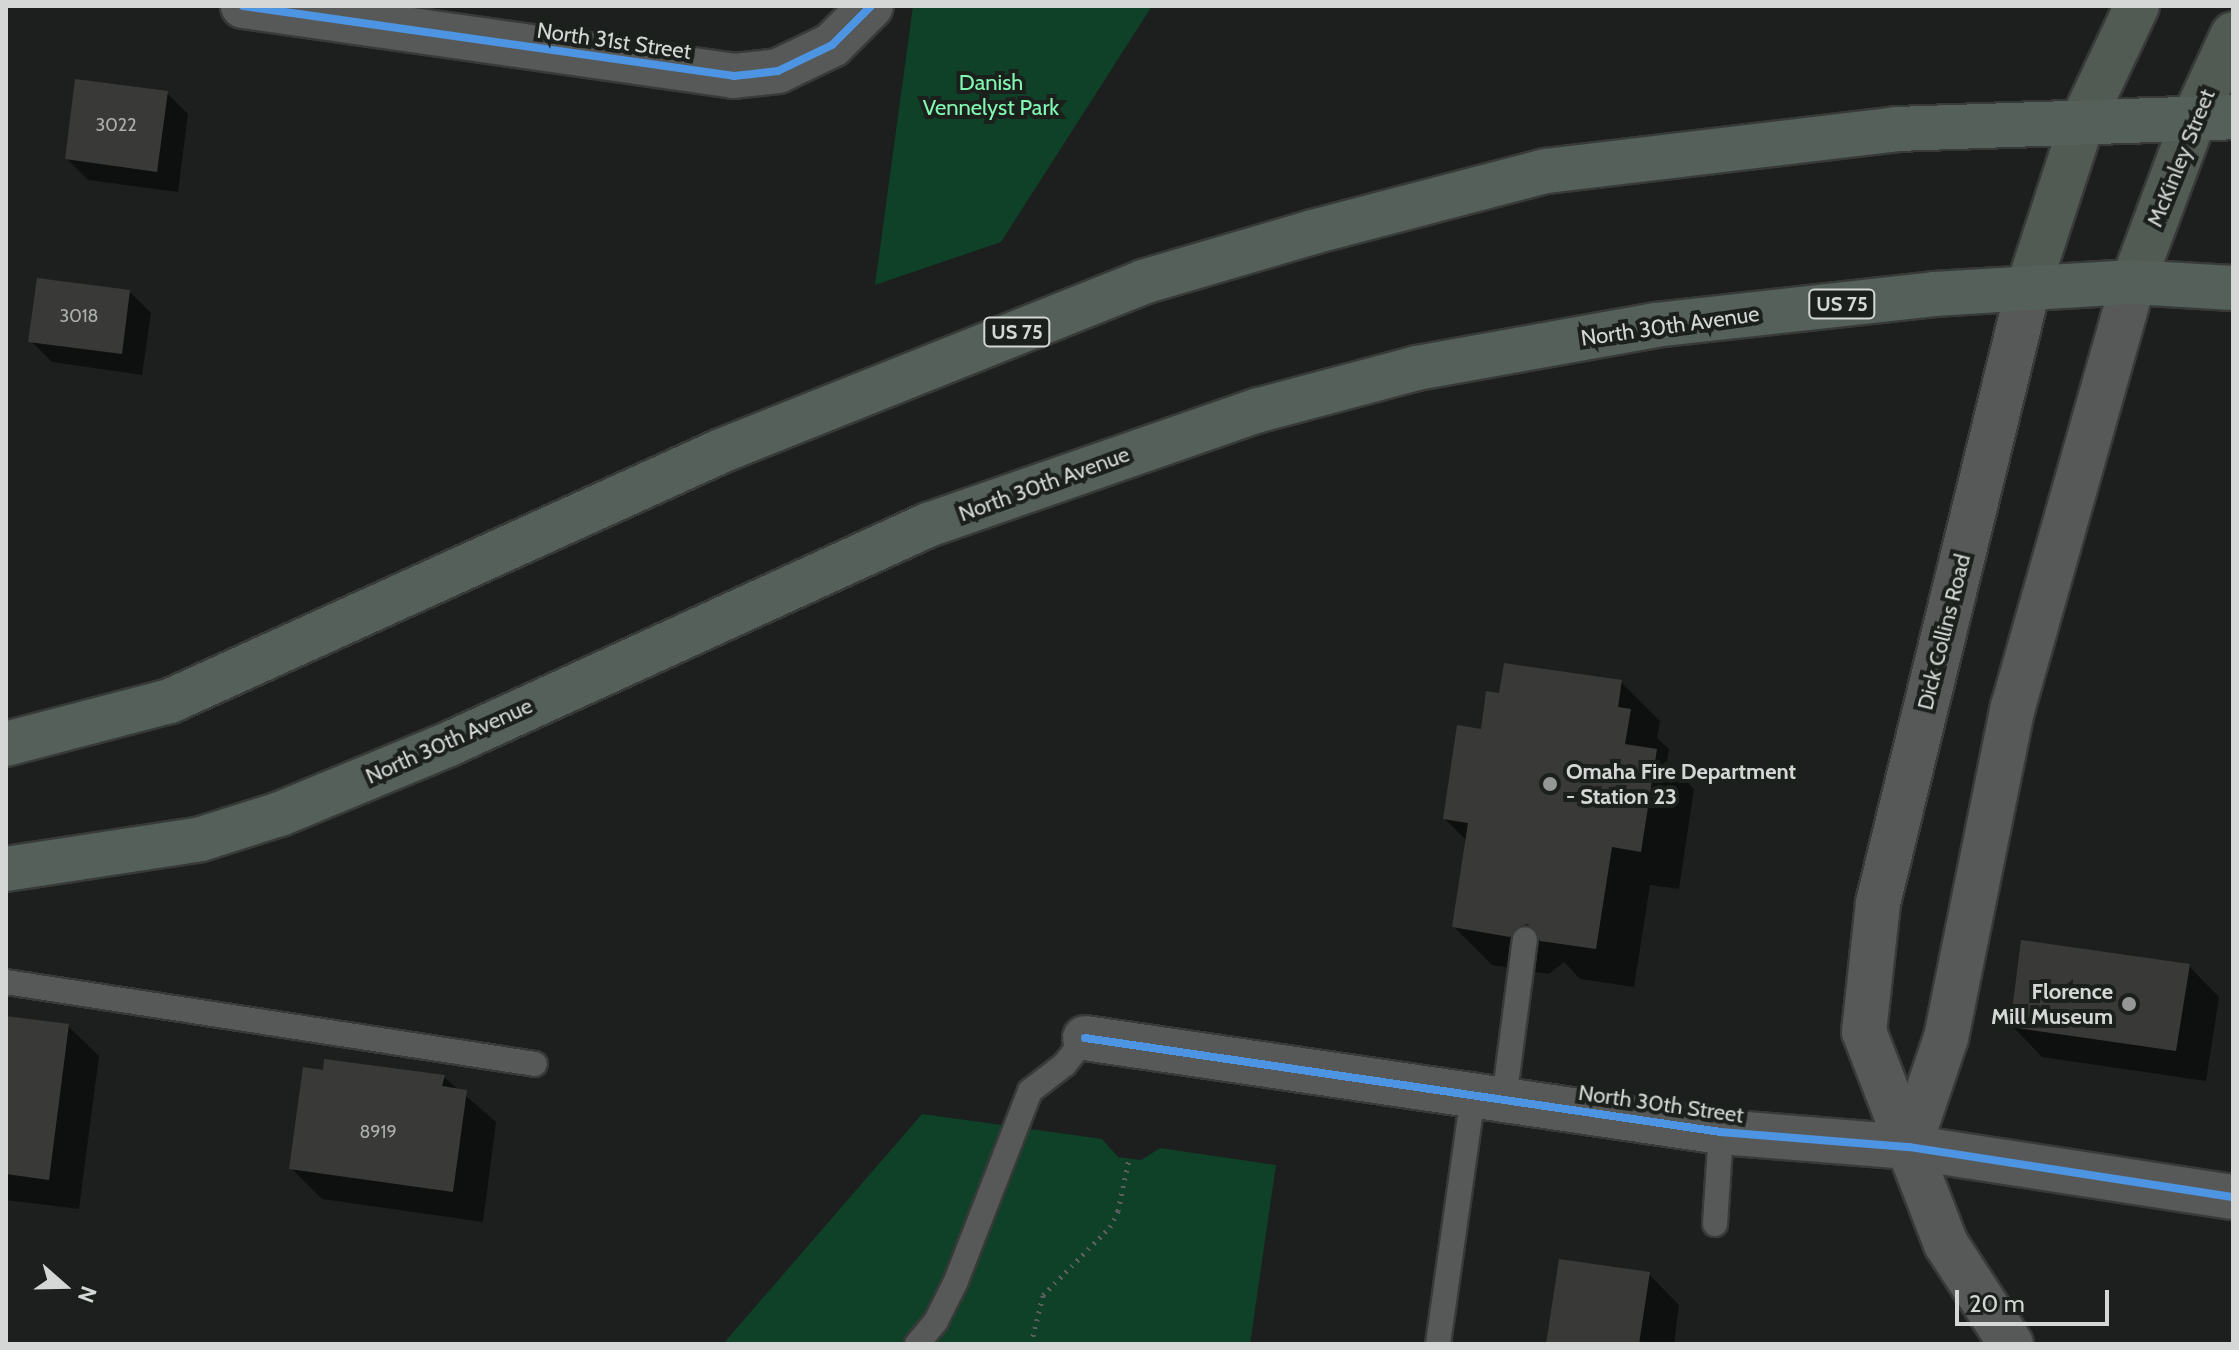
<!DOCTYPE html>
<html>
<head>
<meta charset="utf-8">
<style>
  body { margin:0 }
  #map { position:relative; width:2239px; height:1350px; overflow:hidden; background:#1c1f1d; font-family:Cabin,sans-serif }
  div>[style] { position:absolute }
  .green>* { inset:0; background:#0e4127 }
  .shadow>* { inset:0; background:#0007 }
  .building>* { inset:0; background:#393a38 }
  .path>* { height:5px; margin-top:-2.5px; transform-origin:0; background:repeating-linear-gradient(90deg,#5d5f5e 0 2px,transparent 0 8px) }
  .roads { filter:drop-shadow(2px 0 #373a38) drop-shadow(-2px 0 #373a38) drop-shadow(0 2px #373a38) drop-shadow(0 -2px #373a38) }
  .lane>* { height:24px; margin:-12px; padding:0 12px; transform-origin:12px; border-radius:12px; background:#575958 }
  .street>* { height:44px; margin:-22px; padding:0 22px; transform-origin:22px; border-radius:22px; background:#575958 }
  .secondary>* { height:44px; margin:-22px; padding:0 22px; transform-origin:22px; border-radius:22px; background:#575958 }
  .primary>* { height:44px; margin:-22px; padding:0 22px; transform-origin:22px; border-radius:22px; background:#525a54 }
  .highway>* { height:44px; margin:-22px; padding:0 22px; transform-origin:22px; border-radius:22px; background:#546059 }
  .cycleway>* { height:8px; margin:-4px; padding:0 4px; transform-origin:4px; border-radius:4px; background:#4d94e3 }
  .dots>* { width:22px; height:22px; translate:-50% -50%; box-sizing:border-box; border:4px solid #1b201d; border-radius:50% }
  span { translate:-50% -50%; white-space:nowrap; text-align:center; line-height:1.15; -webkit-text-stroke:8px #1b201d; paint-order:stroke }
  .number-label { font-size:18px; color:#adb0ae }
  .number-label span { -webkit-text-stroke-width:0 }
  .shield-label span { padding:2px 6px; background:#1b201d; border:2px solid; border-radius:6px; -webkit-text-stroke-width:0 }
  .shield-label { font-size:20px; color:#d4d7d5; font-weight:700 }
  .street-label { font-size:22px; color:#d4d7d5 }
  .park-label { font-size:22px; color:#82f9b2 }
  .poi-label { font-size:22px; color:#d4d7d5; font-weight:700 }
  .left { translate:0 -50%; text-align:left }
  .right { translate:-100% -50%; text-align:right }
  .frame { position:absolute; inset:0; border:8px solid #d4d7d5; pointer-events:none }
  .north { position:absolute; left:24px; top:1246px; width:80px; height:80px; -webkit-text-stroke:6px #1b201d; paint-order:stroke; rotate:110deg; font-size:22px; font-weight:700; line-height:32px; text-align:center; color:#d4d7d5 }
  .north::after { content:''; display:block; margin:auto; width:28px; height:36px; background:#d4d7d5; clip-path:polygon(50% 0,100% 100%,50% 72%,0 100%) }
  .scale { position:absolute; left:1955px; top:1290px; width:154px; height:36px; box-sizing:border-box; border:4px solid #d4d7d5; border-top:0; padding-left:10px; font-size:24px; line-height:28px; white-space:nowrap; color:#d4d7d5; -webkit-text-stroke:6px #1b201d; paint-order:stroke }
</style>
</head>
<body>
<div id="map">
  <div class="green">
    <div style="clip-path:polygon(913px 6px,1152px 6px,1001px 242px,875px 285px)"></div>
    <div style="clip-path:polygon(922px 1114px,1102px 1139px,1118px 1157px,1141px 1160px,1160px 1148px,1276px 1165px,1250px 1344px,723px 1344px)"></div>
  </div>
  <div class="shadow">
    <div style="clip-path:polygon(167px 93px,188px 114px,178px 192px,88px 180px,67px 159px)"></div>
    <div style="clip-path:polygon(130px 292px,151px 313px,142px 375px,52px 362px,31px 341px)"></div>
    <div style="clip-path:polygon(1621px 682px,1660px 721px,1657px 738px,1669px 749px,1667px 761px,1694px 789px,1679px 889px,1650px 885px,1634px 987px,1580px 979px,1564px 962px,1549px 974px,1492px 965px,1454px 927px,1467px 841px,1445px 819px,1483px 731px,1501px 696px)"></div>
    <div style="clip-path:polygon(2189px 966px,2219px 997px,2206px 1081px,2042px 1057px,2012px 1026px)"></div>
    <div style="clip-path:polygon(6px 1018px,68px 1026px,99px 1056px,79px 1209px,6px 1200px)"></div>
    <div style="clip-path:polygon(444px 1077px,496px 1122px,483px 1222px,322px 1199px,291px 1168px)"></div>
    <div style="clip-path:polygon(1649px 1274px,1679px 1305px,1674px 1344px,1548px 1344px)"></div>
  </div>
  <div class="building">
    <div style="clip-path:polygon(75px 79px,168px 91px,157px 172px,65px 159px)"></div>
    <div style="clip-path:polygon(37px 278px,130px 290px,122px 354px,28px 342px)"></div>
    <div style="clip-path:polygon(1504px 663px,1622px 680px,1618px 707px,1631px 709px,1625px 744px,1657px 749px,1641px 852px,1612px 847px,1596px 949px,1540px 941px,1528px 924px,1519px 926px,1510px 937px,1452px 927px,1468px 823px,1443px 819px,1457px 725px,1481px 729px,1486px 691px,1499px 693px)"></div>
    <div style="clip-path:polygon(2021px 940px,2190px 964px,2176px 1051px,2010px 1027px)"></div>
    <div style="clip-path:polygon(6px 1016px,69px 1024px,49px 1180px,6px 1174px)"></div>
    <div style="clip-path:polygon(324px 1059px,445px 1075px,442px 1086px,467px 1090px,453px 1192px,289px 1169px,303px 1067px,323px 1070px)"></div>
    <div style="clip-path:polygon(1559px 1259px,1650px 1272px,1639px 1344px,1546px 1344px)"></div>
  </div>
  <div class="path">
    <div style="left:1031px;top:1344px;width:50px;rotate:-76.2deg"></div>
    <div style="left:1043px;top:1295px;width:95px;rotate:-45.4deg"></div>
    <div style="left:1110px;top:1227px;width:18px;rotate:-63deg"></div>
    <div style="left:1118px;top:1211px;width:53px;rotate:-78.1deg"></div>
  </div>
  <div class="roads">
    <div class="lane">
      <div style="left:6px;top:982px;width:535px;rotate:8.81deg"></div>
      <div style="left:1504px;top:1100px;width:162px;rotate:-82.6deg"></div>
      <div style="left:1715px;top:1224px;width:92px;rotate:-86.3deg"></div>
      <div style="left:917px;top:1344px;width:30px;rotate:-50deg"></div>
      <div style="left:936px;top:1321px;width:45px;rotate:-63.4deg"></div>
      <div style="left:956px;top:1281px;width:204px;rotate:-68.7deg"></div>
      <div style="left:1030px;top:1091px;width:44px;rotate:-37.6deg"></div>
      <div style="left:1065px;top:1064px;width:33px;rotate:-52deg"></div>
      <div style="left:1438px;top:1344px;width:251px;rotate:-82deg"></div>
    </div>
    <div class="street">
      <div style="left:243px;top:6px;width:496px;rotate:8.1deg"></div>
      <div style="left:734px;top:76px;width:44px;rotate:-6.5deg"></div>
      <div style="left:778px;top:71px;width:60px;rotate:-25.7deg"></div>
      <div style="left:832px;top:45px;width:55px;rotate:-45deg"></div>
      <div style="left:1085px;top:1038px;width:643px;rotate:8.41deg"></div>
      <div style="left:1721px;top:1132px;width:189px;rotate:4.6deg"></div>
      <div style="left:1909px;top:1147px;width:328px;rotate:8.8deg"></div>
    </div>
    <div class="secondary">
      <div style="left:1909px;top:1147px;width:115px;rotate:-71.3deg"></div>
      <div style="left:1946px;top:1038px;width:338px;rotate:-78.6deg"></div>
      <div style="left:2013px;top:707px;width:442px;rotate:-74.2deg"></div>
      <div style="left:2011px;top:1344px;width:119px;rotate:-123deg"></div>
      <div style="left:1946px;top:1244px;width:227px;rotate:-111.1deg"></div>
      <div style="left:1864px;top:1032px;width:130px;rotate:-83.8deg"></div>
      <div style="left:1878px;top:903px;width:636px;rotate:-76.27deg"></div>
    </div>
    <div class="primary">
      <div style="left:2133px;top:282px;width:177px;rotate:-69.5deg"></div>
      <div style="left:2195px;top:116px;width:90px;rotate:-65.1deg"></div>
      <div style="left:2029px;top:285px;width:174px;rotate:-71.9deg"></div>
      <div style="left:2083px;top:120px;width:126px;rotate:-64.7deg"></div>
    </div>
    <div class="highway">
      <div style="left:6px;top:744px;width:170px;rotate:-14.7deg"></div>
      <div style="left:170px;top:701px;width:605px;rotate:-24.4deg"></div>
      <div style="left:721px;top:451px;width:455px;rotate:-21.8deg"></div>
      <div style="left:1143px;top:282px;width:177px;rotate:-16.4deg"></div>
      <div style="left:1313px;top:232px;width:241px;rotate:-14.7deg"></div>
      <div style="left:1546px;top:171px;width:353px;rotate:-6.8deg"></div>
      <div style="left:1896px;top:129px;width:337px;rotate:-2deg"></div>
      <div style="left:6px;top:869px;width:197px;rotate:-8.7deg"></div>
      <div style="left:201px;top:839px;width:83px;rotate:-17.6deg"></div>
      <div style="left:280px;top:814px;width:183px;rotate:-22.5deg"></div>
      <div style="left:449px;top:744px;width:527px;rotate:-24.57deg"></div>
      <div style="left:928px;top:525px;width:350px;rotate:-19.2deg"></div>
      <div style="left:1259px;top:410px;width:163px;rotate:-14.9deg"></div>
      <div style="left:1417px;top:368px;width:242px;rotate:-10.2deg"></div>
      <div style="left:1655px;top:325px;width:281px;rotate:-6.3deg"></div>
      <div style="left:1934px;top:294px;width:199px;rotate:-3.5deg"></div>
      <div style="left:2133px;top:282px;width:100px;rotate:3.4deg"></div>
    </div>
  </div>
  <div class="cycleway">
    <div style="left:243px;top:6px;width:496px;rotate:8.1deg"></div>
    <div style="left:734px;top:76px;width:44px;rotate:-6.5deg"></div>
    <div style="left:778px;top:71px;width:60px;rotate:-25.7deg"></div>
    <div style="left:832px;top:45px;width:55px;rotate:-45deg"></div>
    <div style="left:1085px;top:1038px;width:643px;rotate:8.41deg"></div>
    <div style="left:1721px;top:1132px;width:189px;rotate:4.6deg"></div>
    <div style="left:1909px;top:1147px;width:328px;rotate:8.8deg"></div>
  </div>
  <div class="dots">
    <div style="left:1550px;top:784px;background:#949795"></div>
    <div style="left:2129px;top:1004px;background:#949795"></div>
  </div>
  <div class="number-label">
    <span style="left:116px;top:125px">3022</span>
    <span style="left:79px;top:316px">3018</span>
    <span style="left:378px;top:1132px">8919</span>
  </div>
  <div class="shield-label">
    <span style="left:1842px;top:304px">US 75</span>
    <span style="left:1017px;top:332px">US 75</span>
  </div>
  <div class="street-label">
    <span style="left:614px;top:41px;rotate:8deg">North 31st Street</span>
    <span style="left:2181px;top:158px;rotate:-68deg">McKinley Street</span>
    <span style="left:1670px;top:326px;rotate:-8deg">North 30th Avenue</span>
    <span style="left:1044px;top:484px;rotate:-20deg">North 30th Avenue</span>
    <span style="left:1944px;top:632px;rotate:-76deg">Dick Collins Road</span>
    <span style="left:449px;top:741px;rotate:-24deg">North 30th Avenue</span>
    <span style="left:1661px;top:1104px;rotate:8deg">North 30th Street</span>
  </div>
  <div class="park-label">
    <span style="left:991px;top:95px">Danish<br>Vennelyst Park</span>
  </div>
  <div class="poi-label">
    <span class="left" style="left:1566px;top:784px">Omaha Fire Department<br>- Station 23</span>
    <span class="right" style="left:2113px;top:1004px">Florence<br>Mill Museum</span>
  </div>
  <div class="frame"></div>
  <div class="north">N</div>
  <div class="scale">20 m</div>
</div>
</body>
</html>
